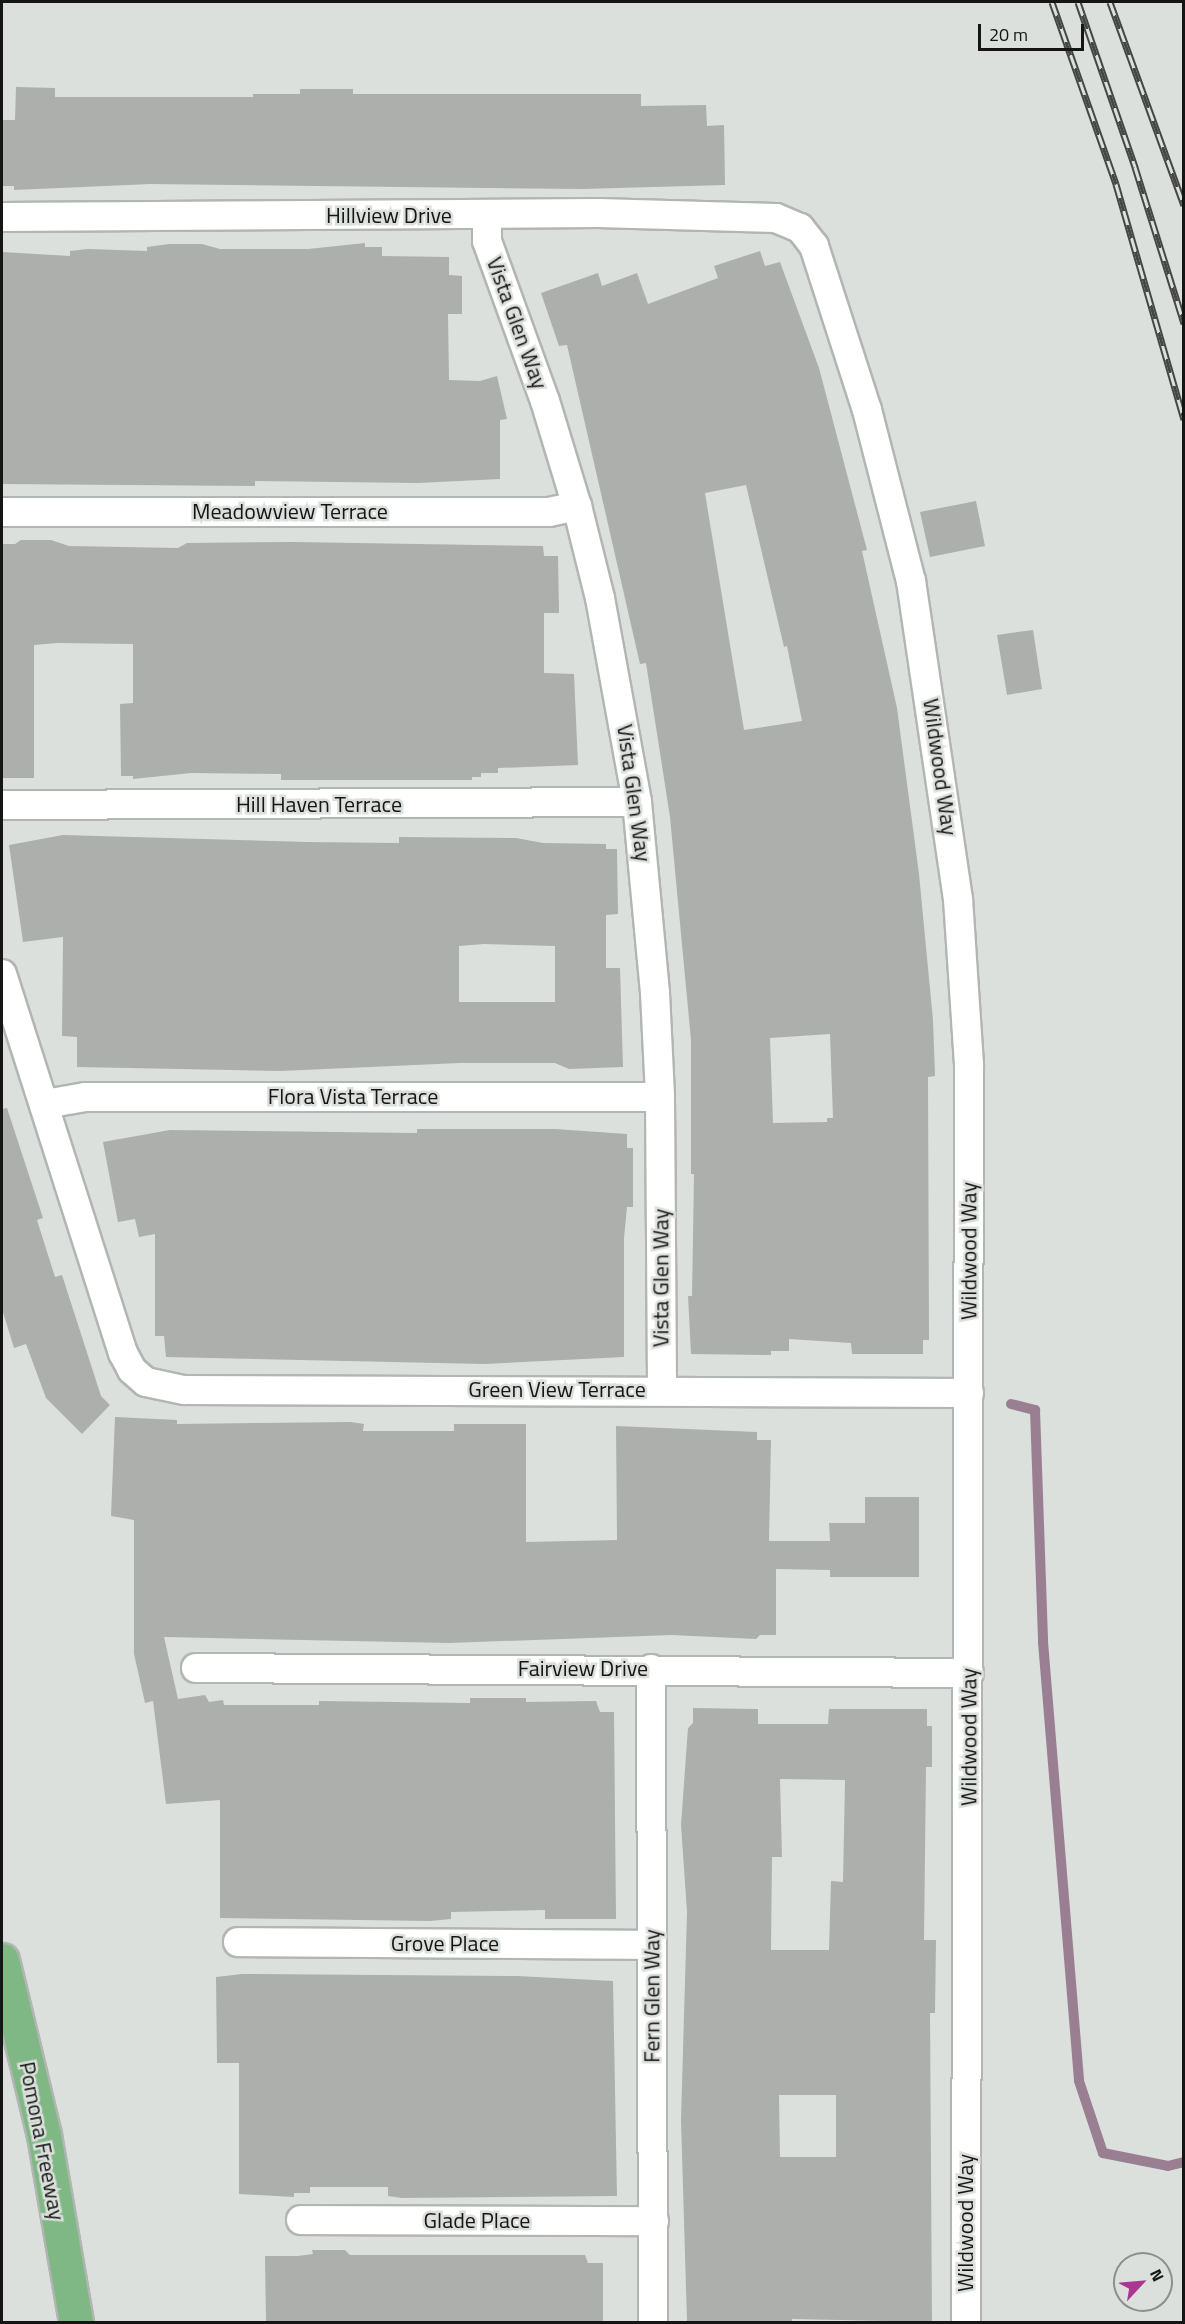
<!DOCTYPE html>
<html>
<head>
<meta charset="utf-8">
<style>
  body { margin:0 }
  #map { position:relative; width:1185px; height:2324px; overflow:hidden; background:#dce0dc; font-family:"Titillium Web",sans-serif }
  div>[style] { position:absolute }
  .stream>* { height:10px; margin:-5px; padding:0 5px; transform-origin:5px; border-radius:5px; background:#9a7e92 }
  .building>* { inset:0; background:#acafac }
  .roads { filter:drop-shadow(2px 0 #b2b6b3) drop-shadow(-2px 0 #b2b6b3) drop-shadow(0 2px #b2b6b3) drop-shadow(0 -2px #b2b6b3) }
  .street>* { height:28px; margin:-14px; padding:0 14px; transform-origin:14px; border-radius:14px; background:#fff }
  .highway>* { height:33px; margin:-16.5px; padding:0 16.5px; transform-origin:16.5px; border-radius:16.5px; background:#80b885 }
  .rail>* { height:7px; margin-top:-3.5px; transform-origin:0; background:repeating-linear-gradient(90deg,#dce0dc 0 14px,#454745 0 28px); box-sizing:border-box; border-block:2px solid #454745 }
  span { translate:-50% -50%; white-space:nowrap; text-align:center; line-height:1.15; -webkit-text-stroke:5px #dce0dc; paint-order:stroke }
  .street-label { font-size:22px; color:#141514 }
  .frame { position:absolute; inset:0; border:3px solid #141514; pointer-events:none }
  .north { position:absolute; left:1113px; top:2252px; width:60px; height:60px; box-sizing:border-box; background:#dce0dc; border:2px solid #8c8f8c; border-radius:50%; rotate:64deg; font-size:16px; font-weight:700; line-height:24px; text-align:center; color:#141514 }
  .north::after { content:''; display:block; margin:auto; width:21px; height:27px; background:#aa3893; clip-path:polygon(50% 0,100% 100%,50% 72%,0 100%) }
  .scale { position:absolute; left:978px; top:24px; width:106px; height:27px; box-sizing:border-box; border:3px solid #141514; border-top:0; padding-left:8px; font-size:18px; line-height:21px; white-space:nowrap; color:#141514; -webkit-text-stroke:4px #dce0dc; paint-order:stroke }
</style>
</head>
<body>
<div id="map">
  <div class="stream">
    <div style="left:1011px;top:1404px;width:25px;rotate:14deg"></div>
    <div style="left:1035px;top:1410px;width:232px;rotate:88deg"></div>
    <div style="left:1043px;top:1642px;width:440px;rotate:85.3deg"></div>
    <div style="left:1079px;top:2081px;width:76px;rotate:71.6deg"></div>
    <div style="left:1103px;top:2153px;width:66px;rotate:11.3deg"></div>
    <div style="left:1168px;top:2166px;width:16px;rotate:-14deg"></div>
  </div>
  <div class="building">
    <div style="clip-path:polygon(16px 87px,55px 88px,55px 97px,253px 97px,253px 94px,300px 94px,300px 89px,353px 89px,353px 94px,641px 94px,641px 106px,706px 105px,707px 126px,724px 125px,725px 185px,582px 189px,151px 184px,14px 190px,14px 186px,2px 186px,2px 120px,15px 120px)"></div>
    <div style="clip-path:polygon(365px 243px,365px 247px,382px 247px,382px 256px,449px 257px,449px 275px,462px 276px,462px 314px,448px 314px,449px 380px,480px 381px,497px 376px,507px 419px,500px 420px,500px 479px,418px 483px,255px 481px,255px 486px,2px 484px,2px 252px,70px 256px,70px 251px,88px 249px,147px 251px,147px 247px,169px 244px,202px 244px,220px 249px,308px 249px)"></div>
    <div style="clip-path:polygon(evenodd,760px 251px,765px 266px,780px 262px,819px 368px,867px 550px,862px 551px,897px 708px,919px 874px,933px 1020px,935px 1076px,928px 1077px,929px 1340px,923px 1340px,923px 1354px,852px 1354px,851px 1343px,789px 1339px,789px 1351px,771px 1351px,771px 1355px,691px 1354px,688px 1296px,692px 1296px,694px 1174px,691px 1174px,691px 1040px,670px 817px,646px 663px,640px 664px,567px 345px,559px 346px,541px 293px,598px 273px,602px 286px,637px 273px,648px 304px,718px 278px,714px 266px,760px 251px,746px 485px,784px 647px,787px 646px,802px 721px,744px 730px,705px 493px,746px 485px,760px 251px,830px 1034px,833px 1118px,827px 1118px,827px 1122px,773px 1123px,770px 1038px,830px 1034px)"></div>
    <div style="clip-path:polygon(976px 501px,985px 546px,930px 557px,920px 512px)"></div>
    <div style="clip-path:polygon(21px 540px,51px 540px,69px 546px,178px 548px,187px 543px,294px 542px,543px 546px,544px 556px,558px 556px,559px 613px,544px 613px,544px 673px,574px 674px,578px 765px,498px 768px,498px 773px,481px 773px,481px 777px,472px 777px,472px 780px,281px 780px,281px 774px,191px 773px,133px 779px,133px 776px,121px 776px,120px 704px,133px 703px,133px 644px,57px 643px,34px 645px,34px 778px,2px 778px,2px 544px,15px 544px)"></div>
    <div style="clip-path:polygon(1033px 630px,1042px 689px,1007px 695px,997px 635px)"></div>
    <div style="clip-path:polygon(evenodd,63px 835px,307px 842px,399px 843px,399px 837px,516px 838px,543px 843px,606px 844px,606px 849px,617px 849px,618px 914px,606px 915px,606px 968px,620px 968px,623px 1067px,569px 1069px,555px 1063px,460px 1063px,280px 1071px,77px 1067px,77px 1037px,62px 1036px,63px 937px,23px 942px,9px 845px,63px 835px,484px 944px,555px 946px,555px 1002px,459px 1002px,459px 946px,484px 944px)"></div>
    <div style="clip-path:polygon(7px 1108px,43px 1218px,37px 1220px,55px 1277px,62px 1275px,101px 1396px,110px 1405px,82px 1434px,46px 1398px,26px 1344px,14px 1348px,2px 1309px,2px 1109px)"></div>
    <div style="clip-path:polygon(417px 1129px,555px 1129px,627px 1134px,627px 1148px,633px 1148px,633px 1207px,627px 1207px,624px 1238px,624px 1357px,485px 1364px,166px 1357px,164px 1336px,155px 1336px,155px 1234px,139px 1237px,135px 1219px,118px 1222px,103px 1142px,170px 1130px,417px 1133px)"></div>
    <div style="clip-path:polygon(115px 1417px,177px 1420px,177px 1424px,351px 1422px,364px 1424px,363px 1431px,454px 1431px,454px 1424px,526px 1424px,526px 1542px,617px 1540px,616px 1426px,757px 1432px,757px 1440px,771px 1440px,769px 1541px,830px 1541px,829px 1523px,865px 1523px,865px 1497px,919px 1497px,919px 1577px,830px 1577px,830px 1570px,776px 1569px,776px 1635px,760px 1635px,756px 1639px,672px 1635px,449px 1643px,164px 1637px,178px 1699px,205px 1695px,209px 1702px,223px 1700px,224px 1705px,319px 1705px,319px 1701px,470px 1703px,470px 1698px,526px 1698px,526px 1702px,596px 1701px,600px 1712px,614px 1712px,616px 1919px,545px 1919px,545px 1910px,451px 1912px,451px 1919px,430px 1921px,220px 1918px,220px 1800px,166px 1804px,153px 1701px,145px 1703px,134px 1654px,134px 1520px,111px 1516px)"></div>
    <div style="clip-path:polygon(evenodd,693px 1708px,758px 1709px,758px 1724px,828px 1724px,829px 1709px,927px 1709px,927px 1726px,932px 1726px,932px 1767px,926px 1767px,924px 1940px,936px 1940px,935px 2013px,930px 2013px,932px 2322px,792px 2319px,792px 2322px,687px 2322px,681px 2120px,687px 1912px,681px 1825px,688px 1728px,693px 1723px,693px 1708px,780px 1779px,845px 1780px,843px 1882px,831px 1881px,829px 1950px,771px 1950px,772px 1857px,782px 1857px,780px 1779px,693px 1708px,779px 2095px,836px 2095px,836px 2157px,780px 2157px,779px 2095px)"></div>
    <div style="clip-path:polygon(242px 1974px,517px 1976px,613px 1981px,617px 2196px,402px 2198px,388px 2196px,388px 2187px,310px 2187px,310px 2193px,294px 2193px,294px 2197px,239px 2194px,239px 2063px,217px 2063px,216px 1977px)"></div>
    <div style="clip-path:polygon(312px 2250px,345px 2250px,350px 2255px,585px 2255px,588px 2263px,603px 2263px,603px 2322px,266px 2322px,265px 2256px,298px 2256px,313px 2254px)"></div>
  </div>
  <div class="roads">
    <div class="street">
      <div style="left:487px;top:216px;width:25px;rotate:90deg"></div>
      <div style="left:487px;top:241px;width:170px;rotate:70.1deg"></div>
      <div style="left:545px;top:401px;width:110px;rotate:73.1deg"></div>
      <div style="left:577px;top:506px;width:95px;rotate:76deg"></div>
      <div style="left:600px;top:598px;width:207px;rotate:79.7deg"></div>
      <div style="left:637px;top:802px;width:192px;rotate:84.6deg"></div>
      <div style="left:655px;top:993px;width:104px;rotate:87.2deg"></div>
      <div style="left:660px;top:1097px;width:293px;rotate:89.6deg"></div>
      <div style="left:2px;top:217px;width:596px;rotate:-0.38deg"></div>
      <div style="left:598px;top:213px;width:178px;rotate:1.6deg"></div>
      <div style="left:776px;top:218px;width:26px;rotate:23deg"></div>
      <div style="left:800px;top:228px;width:23px;rotate:52deg"></div>
      <div style="left:814px;top:246px;width:172px;rotate:72.1deg"></div>
      <div style="left:867px;top:410px;width:177px;rotate:75.6deg"></div>
      <div style="left:911px;top:581px;width:321px;rotate:81.6deg"></div>
      <div style="left:958px;top:899px;width:166px;rotate:86.2deg"></div>
      <div style="left:969px;top:1065px;width:1257px;rotate:90.14deg"></div>
      <div style="left:2px;top:512px;width:547px"></div>
      <div style="left:549px;top:512px;width:29px;rotate:-12deg"></div>
      <div style="left:2px;top:805px;width:635px;rotate:-0.27deg"></div>
      <div style="left:2px;top:974px;width:398px;rotate:72.3deg"></div>
      <div style="left:123px;top:1353px;width:19px;rotate:62deg"></div>
      <div style="left:132px;top:1370px;width:18px;rotate:41deg"></div>
      <div style="left:146px;top:1382px;width:39px;rotate:12deg"></div>
      <div style="left:184px;top:1390px;width:785px;rotate:0.22deg"></div>
      <div style="left:45px;top:1104px;width:41px;rotate:-9.9deg"></div>
      <div style="left:85px;top:1097px;width:575px"></div>
      <div style="left:196px;top:1668px;width:773px;rotate:0.37deg"></div>
      <div style="left:651px;top:1669px;width:653px;rotate:89.82deg"></div>
      <div style="left:238px;top:1942px;width:414px;rotate:0.4deg"></div>
      <div style="left:301px;top:2220px;width:353px;rotate:0.2deg"></div>
    </div>
    <div class="highway">
      <div style="left:2px;top:1960px;width:180px;rotate:76.5deg"></div>
      <div style="left:44px;top:2135px;width:190px;rotate:80.3deg"></div>
    </div>
  </div>
  <div class="rail">
    <div style="left:1052px;top:2px;width:193px;rotate:70.6deg"></div>
    <div style="left:1116px;top:184px;width:245px;rotate:73.9deg"></div>
    <div style="left:1078px;top:2px;width:175px;rotate:70.9deg"></div>
    <div style="left:1135px;top:167px;width:164px;rotate:72.6deg"></div>
    <div style="left:1110px;top:2px;width:216px;rotate:70deg"></div>
  </div>
  <div class="street-label">
    <span style="left:389px;top:216px">Hillview Drive</span>
    <span style="left:517px;top:323px;rotate:70deg">Vista Glen Way</span>
    <span style="left:290px;top:512px">Meadowview Terrace</span>
    <span style="left:940px;top:767px;rotate:82deg">Wildwood Way</span>
    <span style="left:634px;top:793px;rotate:82deg">Vista Glen Way</span>
    <span style="left:319px;top:805px">Hill Haven Terrace</span>
    <span style="left:353px;top:1097px">Flora Vista Terrace</span>
    <span style="left:969px;top:1251px;rotate:-90deg">Wildwood Way</span>
    <span style="left:661px;top:1278px;rotate:-90deg">Vista Glen Way</span>
    <span style="left:557px;top:1390px">Green View Terrace</span>
    <span style="left:583px;top:1669px">Fairview Drive</span>
    <span style="left:969px;top:1737px;rotate:-90deg">Wildwood Way</span>
    <span style="left:445px;top:1944px">Grove Place</span>
    <span style="left:652px;top:1996px;rotate:-90deg">Fern Glen Way</span>
    <span style="left:42px;top:2141px;rotate:79deg">Pomona Freeway</span>
    <span style="left:477px;top:2221px">Glade Place</span>
    <span style="left:966px;top:2223px;rotate:-90deg">Wildwood Way</span>
  </div>
  <div class="frame"></div>
  <div class="north">N</div>
  <div class="scale">20 m</div>
</div>
</body>
</html>
